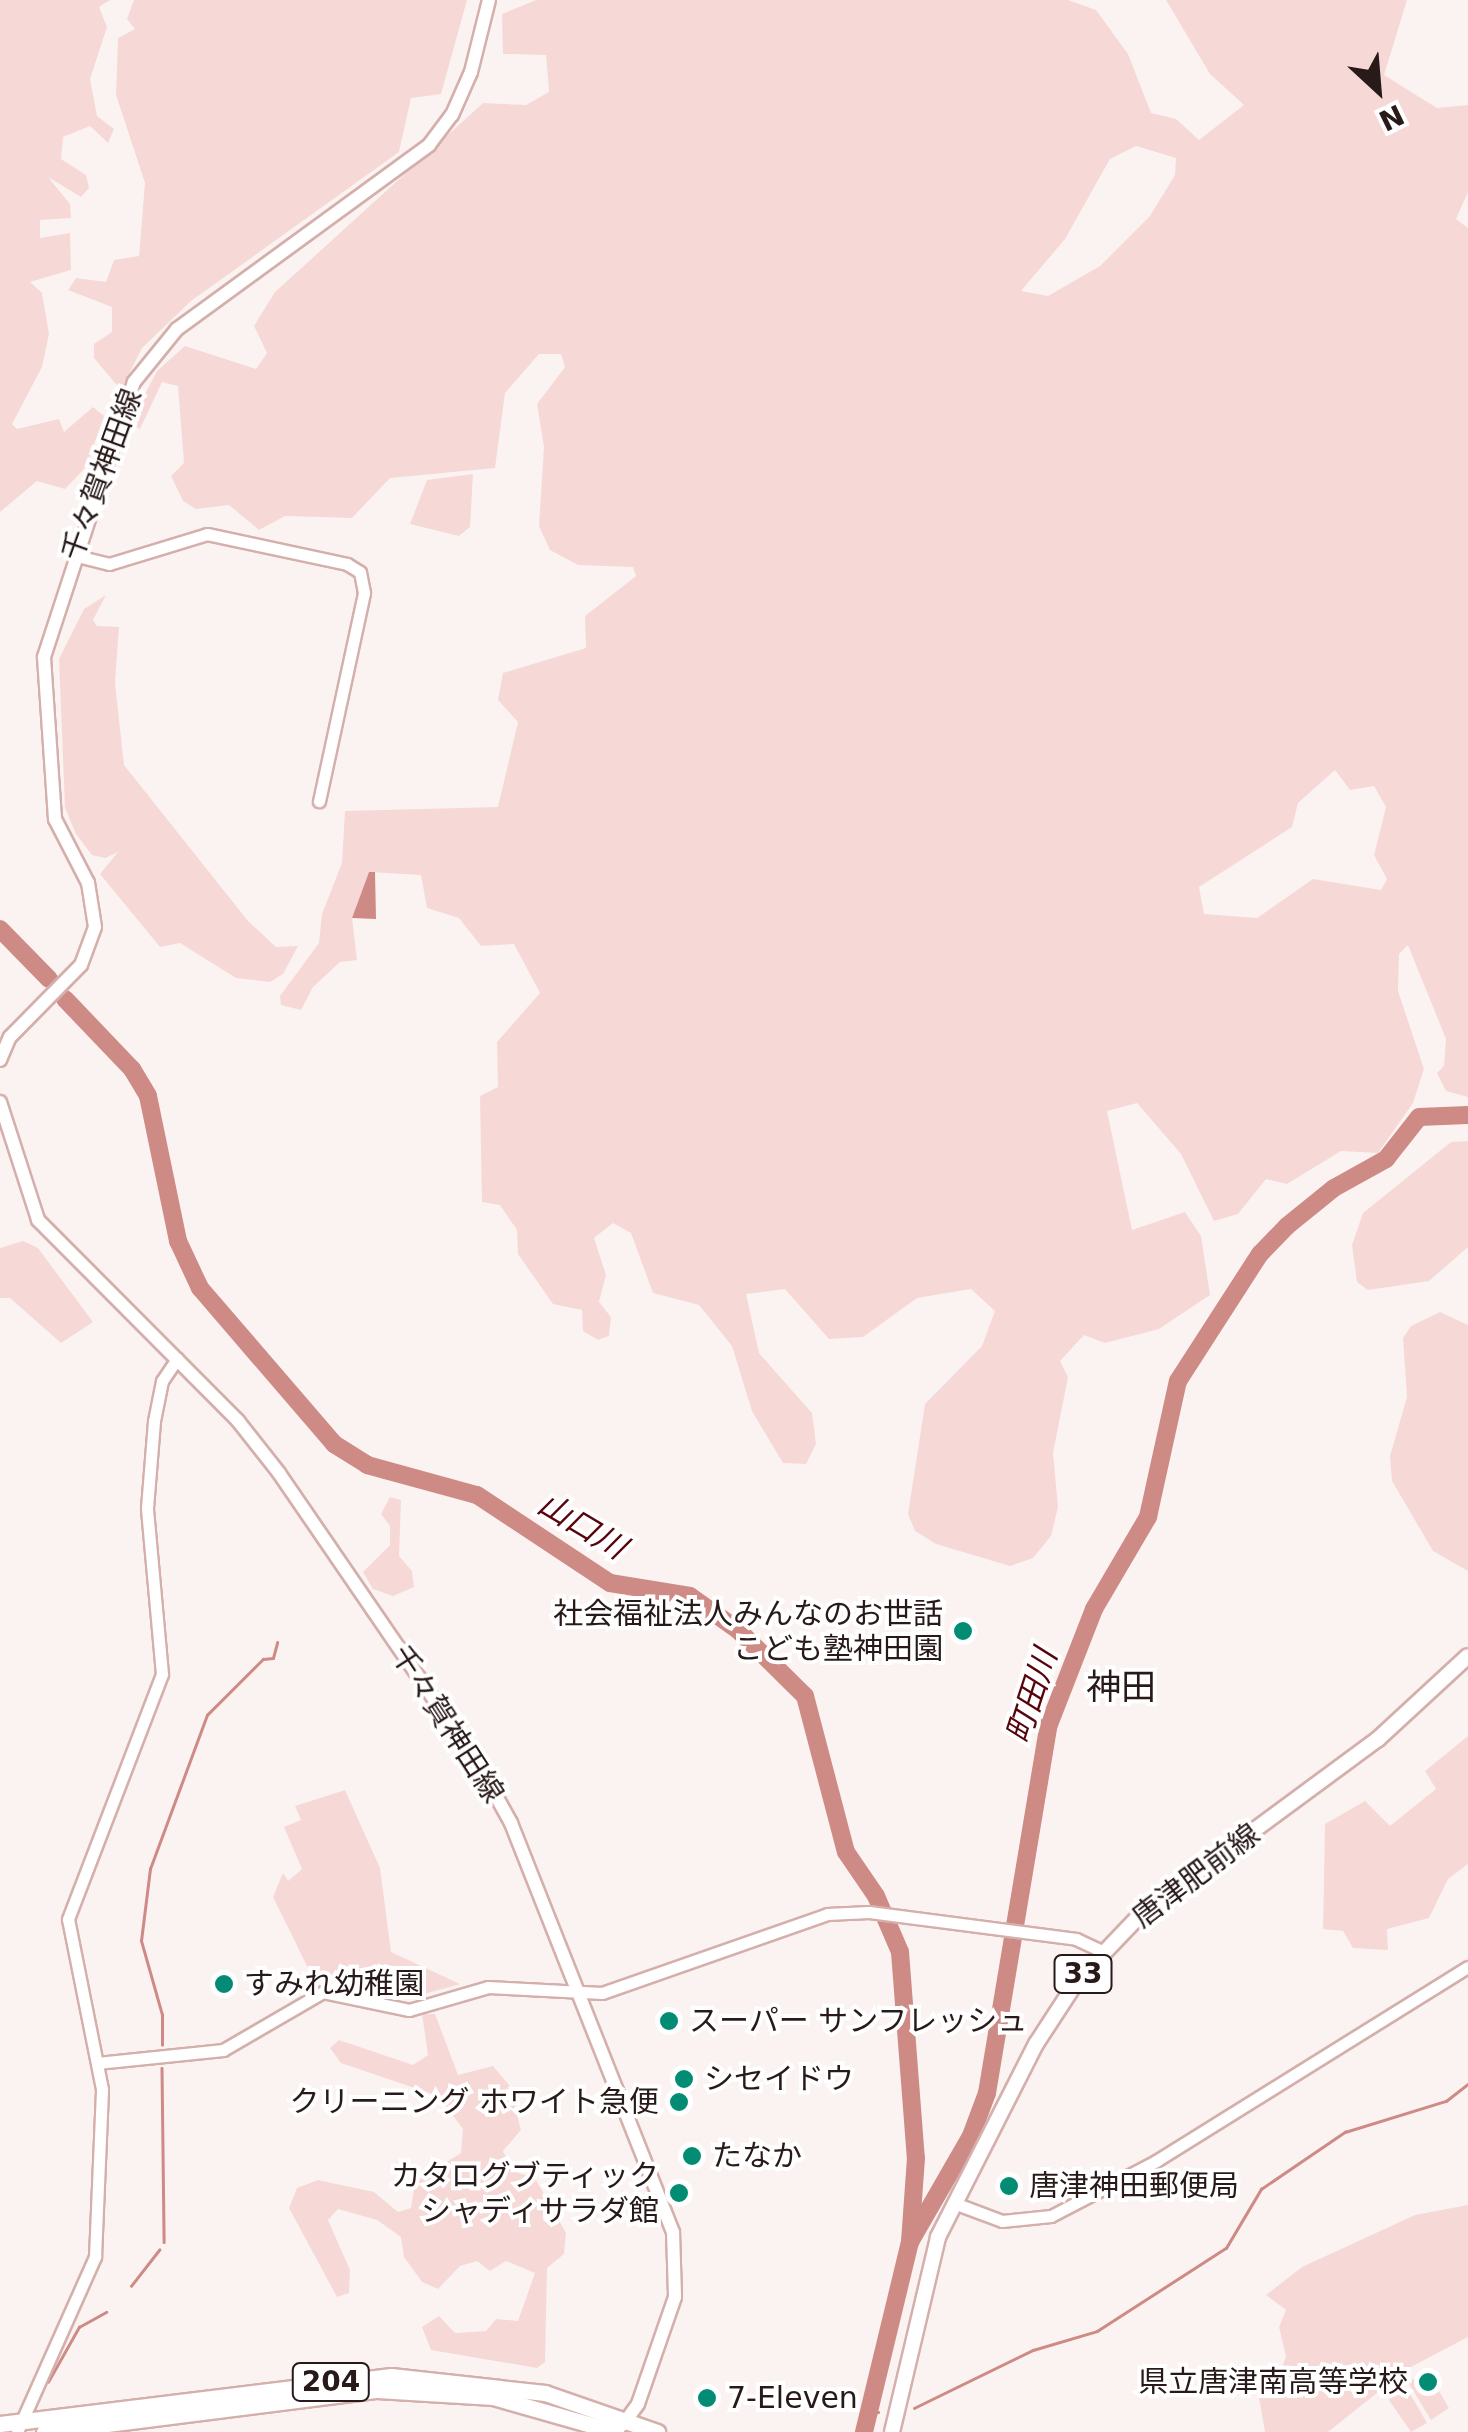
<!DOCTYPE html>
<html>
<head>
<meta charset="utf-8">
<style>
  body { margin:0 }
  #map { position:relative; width:1468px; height:2432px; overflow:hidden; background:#fbf3f2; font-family:"DejaVu Sans","Noto Sans JP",sans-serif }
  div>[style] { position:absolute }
  .green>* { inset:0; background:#f6d9d6 }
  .water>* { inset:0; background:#ce8b85 }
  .stream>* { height:2.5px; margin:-1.25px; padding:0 1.25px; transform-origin:1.25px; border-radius:1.25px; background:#ce8b85 }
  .river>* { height:18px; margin:-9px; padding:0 9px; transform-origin:9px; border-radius:9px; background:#ce8b85 }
  .roads { filter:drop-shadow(2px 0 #d4afab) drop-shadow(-2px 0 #d4afab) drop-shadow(0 2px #d4afab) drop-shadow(0 -2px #d4afab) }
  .tertiary>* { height:11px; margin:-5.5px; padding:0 5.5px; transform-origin:5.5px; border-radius:5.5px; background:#fff }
  .secondary>* { height:12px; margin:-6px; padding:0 6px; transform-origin:6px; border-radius:6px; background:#fff }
  .primary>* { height:14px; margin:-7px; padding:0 7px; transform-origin:7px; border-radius:7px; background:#fff }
  .trunk>* { height:15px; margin:-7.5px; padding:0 7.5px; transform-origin:7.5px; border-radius:7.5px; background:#fff }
  .dots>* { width:28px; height:28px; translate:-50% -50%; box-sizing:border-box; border:5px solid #fff; border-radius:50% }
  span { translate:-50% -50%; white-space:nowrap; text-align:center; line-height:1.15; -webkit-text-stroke:8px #fff; paint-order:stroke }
  .shield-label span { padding:2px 8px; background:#fff; border:2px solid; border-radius:8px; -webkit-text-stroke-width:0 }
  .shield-label { font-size:28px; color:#281a19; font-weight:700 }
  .street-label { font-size:30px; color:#281a19 }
  .poi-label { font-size:30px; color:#281a19 }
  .right { translate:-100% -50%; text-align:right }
  .left { translate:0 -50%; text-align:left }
  .water-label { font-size:32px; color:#58040b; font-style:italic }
  .quarter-label { font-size:35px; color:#281a19 }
  .north { position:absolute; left:1328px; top:40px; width:100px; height:100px; -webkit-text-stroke:8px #fff; paint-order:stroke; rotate:154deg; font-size:28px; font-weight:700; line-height:40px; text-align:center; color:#281a19 }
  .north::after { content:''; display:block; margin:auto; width:35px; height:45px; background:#281a19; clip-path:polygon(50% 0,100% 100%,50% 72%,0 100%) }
</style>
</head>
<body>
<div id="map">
  <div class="green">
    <div style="clip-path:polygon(0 0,110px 0,99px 7px,107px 27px,90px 79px,97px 116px,114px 129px,108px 143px,90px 126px,63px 137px,61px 159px,86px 175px,89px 188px,81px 197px,48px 177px,70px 204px,71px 218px,40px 220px,40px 238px,70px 233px,71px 270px,30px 282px,42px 293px,49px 334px,42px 367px,12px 424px,17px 429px,59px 419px,64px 432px,93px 407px,104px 416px,86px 467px,65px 489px,37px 481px,0 512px)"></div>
    <div style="clip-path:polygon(134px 0,467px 0,441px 94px,411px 98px,399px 152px,191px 301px,142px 348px,121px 390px,94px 358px,94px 344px,112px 332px,112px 307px,68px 290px,76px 278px,106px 282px,114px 260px,139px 256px,145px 183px,116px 95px,118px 38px,135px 29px,127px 19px)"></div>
    <div style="clip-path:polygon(evenodd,536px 0,1068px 0,1096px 10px,1128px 54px,1151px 113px,1176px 119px,1199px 140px,1244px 105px,1210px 74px,1166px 0,1407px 0,1384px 75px,1437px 108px,1468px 105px,1468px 192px,1456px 219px,1468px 228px,1468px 1097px,1446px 1091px,1437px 1073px,1444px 1066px,1446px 1039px,1408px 945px,1399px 954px,1398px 991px,1424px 1069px,1413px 1103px,1378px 1153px,1341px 1151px,1287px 1184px,1266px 1179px,1238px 1214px,1214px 1221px,1181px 1154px,1137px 1103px,1107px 1111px,1132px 1230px,1185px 1212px,1201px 1236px,1210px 1295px,1159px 1329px,1105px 1343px,1084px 1335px,1060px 1361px,1068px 1377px,1053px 1453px,1058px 1507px,1051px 1536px,1033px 1558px,1010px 1566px,936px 1544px,915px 1531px,908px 1514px,925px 1404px,982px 1346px,995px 1311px,971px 1289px,917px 1298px,863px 1337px,829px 1339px,785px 1289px,746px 1294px,759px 1353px,812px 1413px,816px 1444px,806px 1464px,783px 1463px,752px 1411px,732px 1346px,699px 1305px,653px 1293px,631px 1233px,613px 1223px,594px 1238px,606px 1275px,599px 1302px,611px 1317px,609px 1336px,598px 1340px,583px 1331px,582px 1310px,553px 1304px,518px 1254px,517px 1230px,500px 1205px,482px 1202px,480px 1096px,498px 1087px,497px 1042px,540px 993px,514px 944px,481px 946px,459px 918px,427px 908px,421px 875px,369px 872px,352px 918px,357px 960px,340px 962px,313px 987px,301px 1010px,281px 1005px,280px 996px,319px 943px,322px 914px,342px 863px,345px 811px,498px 807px,518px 722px,498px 700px,503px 673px,586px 648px,585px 616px,636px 576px,633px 567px,578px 565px,550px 550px,539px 526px,544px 447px,537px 404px,565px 367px,561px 354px,539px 354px,505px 393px,495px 468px,390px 478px,352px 518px,285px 516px,259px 530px,229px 505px,196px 509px,183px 501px,171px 476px,184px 463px,178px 386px,162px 382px,140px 429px,130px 423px,157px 371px,185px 346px,256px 369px,267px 353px,254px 326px,275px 292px,483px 103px,526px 105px,549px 92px,546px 55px,503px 54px,502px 14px,536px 0,1136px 146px,1176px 158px,1175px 175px,1150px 216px,1100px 266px,1048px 296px,1021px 291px,1065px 239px,1110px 159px,1136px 146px,536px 0,1335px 770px,1350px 790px,1374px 786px,1386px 807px,1374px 855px,1387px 879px,1381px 890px,1313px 879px,1257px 918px,1204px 914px,1199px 887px,1292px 827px,1298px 803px,1335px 770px)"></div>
    <div style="clip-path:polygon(473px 474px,470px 527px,459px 536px,410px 524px,427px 480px)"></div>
    <div style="clip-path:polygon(106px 595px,93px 620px,97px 626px,119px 627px,115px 683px,124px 765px,248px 921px,276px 947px,298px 946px,283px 974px,270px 982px,236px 978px,180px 943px,160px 947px,100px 874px,118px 852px,105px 858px,92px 855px,76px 834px,65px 808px,59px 659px,84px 609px)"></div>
    <div style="clip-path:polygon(1468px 1141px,1468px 1247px,1429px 1281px,1368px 1290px,1357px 1282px,1352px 1245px,1363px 1213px,1451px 1142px)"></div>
    <div style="clip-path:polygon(23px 1241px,38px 1248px,93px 1322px,61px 1343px,10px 1298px,0 1298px,0 1248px)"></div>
    <div style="clip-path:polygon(1440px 1312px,1468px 1325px,1468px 1571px,1433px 1551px,1392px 1481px,1390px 1456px,1407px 1397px,1403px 1338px,1411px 1326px)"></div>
    <div style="clip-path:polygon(390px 1497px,401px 1500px,399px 1556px,412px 1571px,414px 1587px,393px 1596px,373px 1589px,363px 1572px,390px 1545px,390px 1526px,381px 1514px)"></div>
    <div style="clip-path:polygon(1468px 1736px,1468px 1864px,1448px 1879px,1429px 1918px,1387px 1929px,1388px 1950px,1353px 1948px,1343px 1931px,1323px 1929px,1325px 1824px,1365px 1801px,1390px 1826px,1436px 1789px,1425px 1771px)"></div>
    <div style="clip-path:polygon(345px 1790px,380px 1868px,391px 1952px,460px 1984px,410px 1998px,324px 1979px,308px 1968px,273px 1897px,283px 1873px,288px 1881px,302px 1869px,284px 1827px,301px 1820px,295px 1806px)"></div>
    <div style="clip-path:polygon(422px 2014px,435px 2014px,458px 2075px,493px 2066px,509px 2085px,521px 2130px,503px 2151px,512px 2171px,535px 2178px,566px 2233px,564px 2254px,547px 2268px,545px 2362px,537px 2368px,431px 2350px,422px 2327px,439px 2316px,455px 2333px,486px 2331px,496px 2319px,518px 2321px,535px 2273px,506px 2261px,490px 2271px,477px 2261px,460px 2266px,438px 2289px,422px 2282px,404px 2257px,401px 2237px,377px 2220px,338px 2209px,328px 2220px,350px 2270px,349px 2293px,337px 2297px,289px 2208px,297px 2188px,318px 2180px,374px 2192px,398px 2212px,411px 2208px,415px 2182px,461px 2153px,463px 2129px,438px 2096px,341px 2063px,330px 2048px,339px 2040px,413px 2065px,428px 2055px)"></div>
    <div style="clip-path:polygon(1468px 2205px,1468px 2337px,1407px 2369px,1328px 2432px,1265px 2432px,1258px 2392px,1279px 2377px,1286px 2356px,1279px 2327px,1286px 2310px,1266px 2295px,1302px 2267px,1415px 2215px)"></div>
    <div style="clip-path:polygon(1427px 2371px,1449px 2408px,1431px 2420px,1408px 2382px)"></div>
    <div style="clip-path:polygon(1405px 2385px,1427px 2423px,1411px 2432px,1386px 2396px)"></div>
  </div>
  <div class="water">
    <div style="clip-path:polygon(369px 872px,375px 872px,376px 919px,352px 918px)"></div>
  </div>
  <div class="stream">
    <div style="left:162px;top:2045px;width:30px;rotate:-90deg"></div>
    <div style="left:162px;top:2015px;width:77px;rotate:-105.8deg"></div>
    <div style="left:141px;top:1941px;width:73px;rotate:-82.9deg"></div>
    <div style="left:150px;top:1869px;width:164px;rotate:-69.7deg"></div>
    <div style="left:207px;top:1715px;width:79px;rotate:-45deg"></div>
    <div style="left:263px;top:1659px;width:10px;rotate:-6deg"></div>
    <div style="left:273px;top:1658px;width:16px;rotate:-75deg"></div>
    <div style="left:162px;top:2068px;width:174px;rotate:89.3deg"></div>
    <div style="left:131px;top:2286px;width:46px;rotate:-52.1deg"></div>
    <div style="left:48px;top:2382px;width:63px;rotate:-60.6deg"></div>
    <div style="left:79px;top:2327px;width:31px;rotate:-29deg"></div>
    <div style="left:914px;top:2408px;width:132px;rotate:-26deg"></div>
    <div style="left:1033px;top:2350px;width:67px;rotate:-16.5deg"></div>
    <div style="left:1097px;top:2331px;width:153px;rotate:-32.8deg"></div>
    <div style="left:1226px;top:2248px;width:69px;rotate:-59.3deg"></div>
    <div style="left:1261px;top:2189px;width:102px;rotate:-34.2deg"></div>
    <div style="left:1345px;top:2132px;width:106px;rotate:-17.1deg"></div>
    <div style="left:1446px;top:2101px;width:28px;rotate:-38deg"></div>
    <div style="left:867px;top:2413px;width:11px;rotate:-5deg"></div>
  </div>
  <div class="river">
    <div style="left:0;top:929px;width:70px;rotate:45.6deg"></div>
    <div style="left:65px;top:999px;width:97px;rotate:46.3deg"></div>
    <div style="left:132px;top:1069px;width:31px;rotate:59deg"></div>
    <div style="left:148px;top:1096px;width:148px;rotate:78.3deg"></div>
    <div style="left:178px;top:1241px;width:52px;rotate:64.9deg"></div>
    <div style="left:200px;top:1288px;width:206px;rotate:49.3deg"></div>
    <div style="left:334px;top:1444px;width:39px;rotate:32deg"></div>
    <div style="left:367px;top:1465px;width:114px;rotate:15.3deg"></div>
    <div style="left:477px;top:1495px;width:159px;rotate:33.5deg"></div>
    <div style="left:610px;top:1583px;width:81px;rotate:9.2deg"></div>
    <div style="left:690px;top:1596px;width:59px;rotate:35.3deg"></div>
    <div style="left:738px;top:1630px;width:94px;rotate:44.6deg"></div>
    <div style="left:805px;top:1696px;width:161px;rotate:75.3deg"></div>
    <div style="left:846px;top:1852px;width:53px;rotate:55.7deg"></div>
    <div style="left:876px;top:1896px;width:61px;rotate:66.8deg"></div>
    <div style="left:900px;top:1952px;width:207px;rotate:85.6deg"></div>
    <div style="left:916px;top:2158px;width:84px;rotate:94.1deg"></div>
    <div style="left:864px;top:2432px;width:195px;rotate:-76.4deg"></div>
    <div style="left:910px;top:2242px;width:122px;rotate:-60.1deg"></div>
    <div style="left:971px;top:2136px;width:46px;rotate:-69.6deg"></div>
    <div style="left:987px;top:2093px;width:371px;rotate:-80.5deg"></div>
    <div style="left:1048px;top:1727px;width:127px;rotate:-68.7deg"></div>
    <div style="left:1094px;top:1609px;width:107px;rotate:-59.6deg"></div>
    <div style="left:1148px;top:1517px;width:139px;rotate:-77.6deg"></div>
    <div style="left:1178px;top:1381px;width:151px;rotate:-57.2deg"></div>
    <div style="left:1260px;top:1254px;width:39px;rotate:-46deg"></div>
    <div style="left:1287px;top:1226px;width:60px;rotate:-39deg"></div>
    <div style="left:1334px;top:1188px;width:60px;rotate:-29.1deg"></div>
    <div style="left:1386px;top:1159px;width:53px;rotate:-51.8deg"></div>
    <div style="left:1419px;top:1117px;width:49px;rotate:-2.3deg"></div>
  </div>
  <div class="roads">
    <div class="tertiary">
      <div style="left:73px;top:555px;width:37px;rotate:14deg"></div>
      <div style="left:109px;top:564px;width:102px;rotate:-17deg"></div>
      <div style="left:207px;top:534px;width:143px;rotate:12.1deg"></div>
      <div style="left:347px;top:564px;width:15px;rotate:32deg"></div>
      <div style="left:360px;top:572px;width:21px;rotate:79deg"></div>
      <div style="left:364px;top:593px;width:213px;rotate:102.2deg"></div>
      <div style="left:97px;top:2063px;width:127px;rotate:-5.9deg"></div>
      <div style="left:223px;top:2050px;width:116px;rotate:-30.1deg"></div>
      <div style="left:323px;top:1992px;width:88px;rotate:11.8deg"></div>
      <div style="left:409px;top:2010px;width:82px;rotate:-16.2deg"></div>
      <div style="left:488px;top:1987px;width:114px;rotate:3deg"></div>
      <div style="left:602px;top:1993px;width:238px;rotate:-19.3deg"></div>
      <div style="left:827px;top:1914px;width:42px;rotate:-2.7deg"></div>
      <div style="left:869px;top:1912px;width:209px;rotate:7.4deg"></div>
      <div style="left:1076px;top:1939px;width:29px;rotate:25deg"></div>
      <div style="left:954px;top:2203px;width:51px;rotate:20.6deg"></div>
      <div style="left:1002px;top:2221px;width:49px;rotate:-5.8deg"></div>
      <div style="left:1051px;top:2216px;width:119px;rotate:-27.6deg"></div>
      <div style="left:1156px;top:2161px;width:367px;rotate:-31.9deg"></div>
      <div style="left:17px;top:2432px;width:192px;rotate:-66deg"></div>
      <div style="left:95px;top:2257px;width:168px;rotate:-87.6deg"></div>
      <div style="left:102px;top:2089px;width:173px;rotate:-101.3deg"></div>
      <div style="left:68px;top:1919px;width:262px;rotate:-69deg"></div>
      <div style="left:162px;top:1674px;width:167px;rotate:-95.2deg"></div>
      <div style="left:147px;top:1508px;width:87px;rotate:-85.4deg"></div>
      <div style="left:154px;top:1421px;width:41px;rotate:-78.7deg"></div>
      <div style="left:162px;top:1381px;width:27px;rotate:-56deg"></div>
    </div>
    <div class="secondary">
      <div style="left:0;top:1060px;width:25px;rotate:-67deg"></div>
      <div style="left:10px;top:1037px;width:101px;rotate:-45.4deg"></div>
      <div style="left:81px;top:965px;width:40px;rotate:-69.8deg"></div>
      <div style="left:95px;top:927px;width:45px;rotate:-99deg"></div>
      <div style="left:88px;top:883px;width:72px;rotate:-117.3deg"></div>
      <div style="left:55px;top:819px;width:162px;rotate:-93.9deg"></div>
      <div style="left:44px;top:657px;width:289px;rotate:-71.9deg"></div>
      <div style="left:134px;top:382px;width:68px;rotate:-50.9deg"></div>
      <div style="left:177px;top:329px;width:312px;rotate:-36.1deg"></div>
      <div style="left:429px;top:145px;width:38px;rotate:-53deg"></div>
      <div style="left:452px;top:115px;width:47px;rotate:-66.2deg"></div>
      <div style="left:471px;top:72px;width:74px;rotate:-76deg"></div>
      <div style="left:0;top:1102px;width:124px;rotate:72.1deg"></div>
      <div style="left:38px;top:1220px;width:284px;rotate:45.1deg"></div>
      <div style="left:238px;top:1421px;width:66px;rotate:51.7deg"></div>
      <div style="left:279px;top:1473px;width:356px;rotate:55.6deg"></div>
      <div style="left:480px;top:1767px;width:64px;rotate:61deg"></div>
      <div style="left:511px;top:1823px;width:440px;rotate:68.4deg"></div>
      <div style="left:673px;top:2232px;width:65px;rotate:88.2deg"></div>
      <div style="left:675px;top:2297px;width:113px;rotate:109.1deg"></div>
      <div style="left:638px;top:2404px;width:26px;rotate:126deg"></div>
    </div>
    <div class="primary">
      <div style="left:892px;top:2432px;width:200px;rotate:-76.7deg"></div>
      <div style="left:938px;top:2237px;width:216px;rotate:-63.1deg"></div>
      <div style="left:1036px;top:2044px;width:75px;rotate:-56.9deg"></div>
      <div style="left:1077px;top:1981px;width:94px;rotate:-46.3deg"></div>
      <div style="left:1142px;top:1913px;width:293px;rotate:-36.4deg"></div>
      <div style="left:1378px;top:1739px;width:122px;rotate:-42.7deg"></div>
    </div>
    <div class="trunk">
      <div style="left:0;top:2424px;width:394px;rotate:-7deg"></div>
      <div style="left:391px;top:2376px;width:155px;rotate:6.3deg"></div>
      <div style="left:545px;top:2393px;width:119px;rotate:19.2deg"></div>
      <div style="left:44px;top:2432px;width:336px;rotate:-7.2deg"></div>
      <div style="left:377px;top:2390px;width:116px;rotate:3.5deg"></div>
      <div style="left:493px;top:2397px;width:128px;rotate:15.9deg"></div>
    </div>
  </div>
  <div class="dots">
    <div style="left:963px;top:1631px;background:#038c74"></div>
    <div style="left:224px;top:1984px;background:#038c74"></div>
    <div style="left:669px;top:2021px;background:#038c74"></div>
    <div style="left:684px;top:2079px;background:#038c74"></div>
    <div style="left:679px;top:2102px;background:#038c74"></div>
    <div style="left:692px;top:2156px;background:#038c74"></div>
    <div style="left:1009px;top:2186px;background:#038c74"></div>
    <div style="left:679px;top:2193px;background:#038c74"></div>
    <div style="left:1428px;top:2382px;background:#038c74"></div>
    <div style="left:707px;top:2398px;background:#038c74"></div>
  </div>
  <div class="shield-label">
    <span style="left:1083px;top:1974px">33</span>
    <span style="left:331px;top:2382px">204</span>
  </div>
  <div class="street-label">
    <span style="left:102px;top:475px;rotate:-70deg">千々賀神田線</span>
    <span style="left:447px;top:1724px;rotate:57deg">千々賀神田線</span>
    <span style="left:1196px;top:1876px;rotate:-37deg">唐津肥前線</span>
  </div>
  <div class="poi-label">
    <span class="right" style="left:943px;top:1631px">社会福祉法人みんなのお世話<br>こども塾神田園</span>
    <span class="left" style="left:244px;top:1984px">すみれ幼稚園</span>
    <span class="left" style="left:689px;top:2021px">スーパー サンフレッシュ</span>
    <span class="left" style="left:704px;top:2079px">シセイドウ</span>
    <span class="right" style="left:659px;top:2102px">クリーニング ホワイト急便</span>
    <span class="left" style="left:712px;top:2156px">たなか</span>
    <span class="right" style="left:659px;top:2193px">カタログブティック<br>シャディサラダ館</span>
    <span class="left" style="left:1029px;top:2186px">唐津神田郵便局</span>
    <span class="right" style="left:1408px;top:2382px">県立唐津南高等学校</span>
    <span class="left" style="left:727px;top:2398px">7-Eleven</span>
  </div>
  <div class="water-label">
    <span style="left:582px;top:1526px;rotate:31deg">山口川</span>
    <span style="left:1032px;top:1696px;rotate:-72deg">町田川</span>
  </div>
  <div class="quarter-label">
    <span style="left:1121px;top:1687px">神田</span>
  </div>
  <div class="north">N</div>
</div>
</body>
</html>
